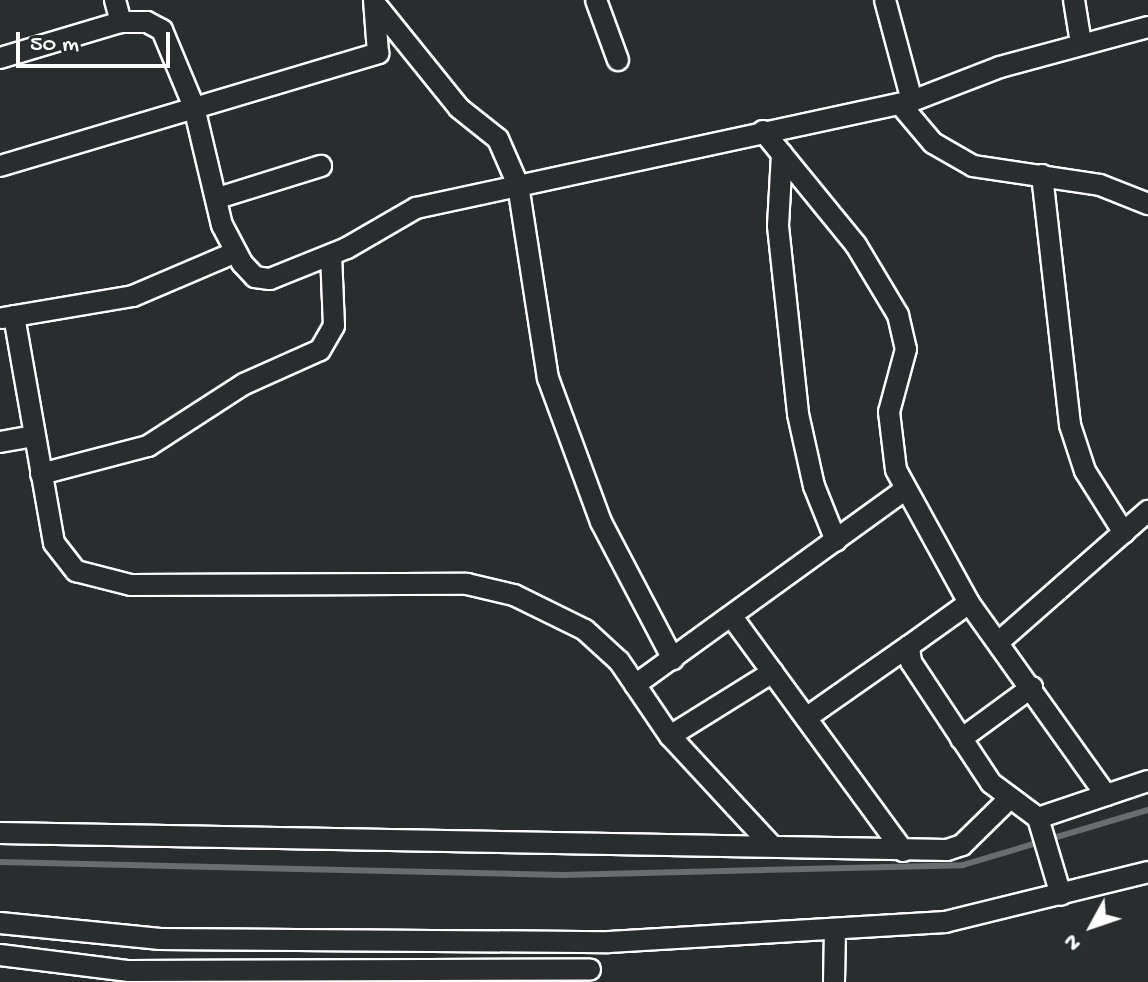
<!DOCTYPE html>
<html>
<head>
<meta charset="utf-8">
<style>
  body { margin:0 }
  #map { position:relative; width:1148px; height:982px; overflow:hidden; background:#2a2d2e; font-family:"Gochi Hand",sans-serif }
  div>[style] { position:absolute }
  .stream>* { height:6px; margin:-3px; padding:0 3px; transform-origin:3px; border-radius:3px; background:#6a6c6d }
  .roads { filter:drop-shadow(2px 0 #fff) drop-shadow(-2px 0 #fff) drop-shadow(0 2px #fff) drop-shadow(0 -2px #fff) }
  .minor>* { height:20px; margin:-10px; padding:0 10px; transform-origin:10px; border-radius:10px; background:#2a2d2e }
  span { translate:-50% -50%; white-space:nowrap; text-align:center; line-height:1.15; -webkit-text-stroke:7px #2a2d2e; paint-order:stroke }
  .north { position:absolute; left:1052px; top:886px; width:80px; height:80px; -webkit-text-stroke:6px #2a2d2e; paint-order:stroke; rotate:230deg; font-size:22px; font-weight:700; line-height:32px; text-align:center; color:#fff }
  .north::after { content:''; display:block; margin:auto; width:28px; height:36px; background:#fff; clip-path:polygon(50% 0,100% 100%,50% 72%,0 100%) }
  .scale { position:absolute; left:16px; top:32px; width:154px; height:36px; box-sizing:border-box; border:4px solid #fff; border-top:0; padding-left:10px; font-size:24px; line-height:28px; white-space:nowrap; color:#fff; -webkit-text-stroke:6px #2a2d2e; paint-order:stroke }
</style>
</head>
<body>
<div id="map">
  <div class="stream">
    <div style="left:0;top:862px;width:562px;rotate:1.33deg"></div>
    <div style="left:562px;top:875px;width:401px;rotate:-1.4deg"></div>
    <div style="left:963px;top:865px;width:193px;rotate:-16.6deg"></div>
  </div>
  <div class="roads">
    <div class="minor">
      <div style="left:115px;top:0;width:23px;rotate:75deg"></div>
      <div style="left:596px;top:0;width:64px;rotate:69.9deg"></div>
      <div style="left:885px;top:0;width:105px;rotate:75deg"></div>
      <div style="left:1074px;top:0;width:44px;rotate:80.8deg"></div>
      <div style="left:376px;top:5px;width:132px;rotate:51.1deg"></div>
      <div style="left:459px;top:108px;width:50px;rotate:38.5deg"></div>
      <div style="left:498px;top:139px;width:50px;rotate:66.5deg"></div>
      <div style="left:518px;top:185px;width:195px;rotate:81.2deg"></div>
      <div style="left:548px;top:378px;width:153px;rotate:69.8deg"></div>
      <div style="left:601px;top:522px;width:155px;rotate:62.3deg"></div>
      <div style="left:0;top:58px;width:126px;rotate:-16.6deg"></div>
      <div style="left:121px;top:22px;width:26px"></div>
      <div style="left:147px;top:22px;width:17px;rotate:28deg"></div>
      <div style="left:162px;top:30px;width:83px;rotate:67.4deg"></div>
      <div style="left:194px;top:107px;width:121px;rotate:76.7deg"></div>
      <div style="left:222px;top:225px;width:43px;rotate:62.2deg"></div>
      <div style="left:242px;top:263px;width:19px;rotate:47deg"></div>
      <div style="left:255px;top:277px;width:15px;rotate:8deg"></div>
      <div style="left:270px;top:279px;width:83px;rotate:-21.9deg"></div>
      <div style="left:347px;top:248px;width:80px;rotate:-30.1deg"></div>
      <div style="left:416px;top:208px;width:507px;rotate:-12.17deg"></div>
      <div style="left:912px;top:101px;width:94px;rotate:-21.1deg"></div>
      <div style="left:1000px;top:67px;width:153px;rotate:-15.1deg"></div>
      <div style="left:900px;top:104px;width:51px;rotate:49.8deg"></div>
      <div style="left:933px;top:143px;width:46px;rotate:29.9deg"></div>
      <div style="left:973px;top:166px;width:128px;rotate:8.5deg"></div>
      <div style="left:1100px;top:185px;width:52px;rotate:21.6deg"></div>
      <div style="left:763px;top:131px;width:147px;rotate:50.8deg"></div>
      <div style="left:856px;top:245px;width:82px;rotate:59deg"></div>
      <div style="left:898px;top:315px;width:35px;rotate:77deg"></div>
      <div style="left:906px;top:349px;width:65px;rotate:105.1deg"></div>
      <div style="left:889px;top:412px;width:58px;rotate:83.1deg"></div>
      <div style="left:896px;top:470px;width:152px;rotate:61.2deg"></div>
      <div style="left:969px;top:603px;width:74px;rotate:144.4deg"></div>
      <div style="left:909px;top:646px;width:16px;rotate:83deg"></div>
      <div style="left:911px;top:662px;width:145px;rotate:56.5deg"></div>
      <div style="left:991px;top:783px;width:59px;rotate:36.7deg"></div>
      <div style="left:1038px;top:818px;width:80px;rotate:73.4deg"></div>
      <div style="left:782px;top:154px;width:72px;rotate:93.2deg"></div>
      <div style="left:778px;top:226px;width:189px;rotate:83.9deg"></div>
      <div style="left:798px;top:414px;width:74px;rotate:77.5deg"></div>
      <div style="left:814px;top:486px;width:59px;rotate:68.2deg"></div>
      <div style="left:0;top:166px;width:395px;rotate:-16.6deg"></div>
      <div style="left:378px;top:53px;width:53px;rotate:-94.3deg"></div>
      <div style="left:1042px;top:175px;width:252px;rotate:83.6deg"></div>
      <div style="left:1070px;top:425px;width:48px;rotate:71.9deg"></div>
      <div style="left:1085px;top:471px;width:73px;rotate:57.8deg"></div>
      <div style="left:218px;top:198px;width:108px;rotate:-17.3deg"></div>
      <div style="left:14px;top:316px;width:230px;rotate:80deg"></div>
      <div style="left:54px;top:543px;width:36px;rotate:52deg"></div>
      <div style="left:76px;top:571px;width:57px;rotate:14.3deg"></div>
      <div style="left:131px;top:585px;width:336px;rotate:-0.2deg"></div>
      <div style="left:467px;top:584px;width:48px;rotate:13.2deg"></div>
      <div style="left:514px;top:595px;width:79px;rotate:26.2deg"></div>
      <div style="left:585px;top:630px;width:46px;rotate:42.4deg"></div>
      <div style="left:619px;top:661px;width:91px;rotate:55.8deg"></div>
      <div style="left:670px;top:736px;width:149px;rotate:47.2deg"></div>
      <div style="left:3px;top:318px;width:132px;rotate:-9.6deg"></div>
      <div style="left:133px;top:296px;width:112px;rotate:-23.1deg"></div>
      <div style="left:0;top:442px;width:35px;rotate:-10deg"></div>
      <div style="left:41px;top:474px;width:111px;rotate:-14.7deg"></div>
      <div style="left:148px;top:446px;width:114px;rotate:-32.9deg"></div>
      <div style="left:244px;top:384px;width:83px;rotate:-24.1deg"></div>
      <div style="left:320px;top:350px;width:28px;rotate:-60deg"></div>
      <div style="left:334px;top:326px;width:71px;rotate:-92.4deg"></div>
      <div style="left:969px;top:603px;width:236px;rotate:54.5deg"></div>
      <div style="left:732px;top:617px;width:290px;rotate:53.8deg"></div>
      <div style="left:1001px;top:640px;width:196px;rotate:-41.3deg"></div>
      <div style="left:635px;top:685px;width:329px;rotate:-35.9deg"></div>
      <div style="left:806px;top:718px;width:126px;rotate:-35deg"></div>
      <div style="left:670px;top:736px;width:121px;rotate:-31.9deg"></div>
      <div style="left:961px;top:739px;width:88px;rotate:-36.2deg"></div>
      <div style="left:1038px;top:818px;width:116px;rotate:-18.6deg"></div>
      <div style="left:0;top:833px;width:947px;rotate:1.03deg"></div>
      <div style="left:947px;top:850px;width:16px;rotate:-18deg"></div>
      <div style="left:962px;top:845px;width:63px;rotate:-44.4deg"></div>
      <div style="left:0;top:923px;width:161px;rotate:5.7deg"></div>
      <div style="left:160px;top:939px;width:449px;rotate:0.4deg"></div>
      <div style="left:609px;top:942px;width:337px;rotate:-3.4deg"></div>
      <div style="left:945px;top:922px;width:209px;rotate:-13.8deg"></div>
      <div style="left:0;top:955px;width:130px;rotate:7.1deg"></div>
      <div style="left:129px;top:971px;width:461px;rotate:-0.2deg"></div>
      <div style="left:834px;top:982px;width:52px;rotate:-88.9deg"></div>
    </div>
  </div>
  <div class="north">N</div>
  <div class="scale">50 m</div>
</div>
</body>
</html>
